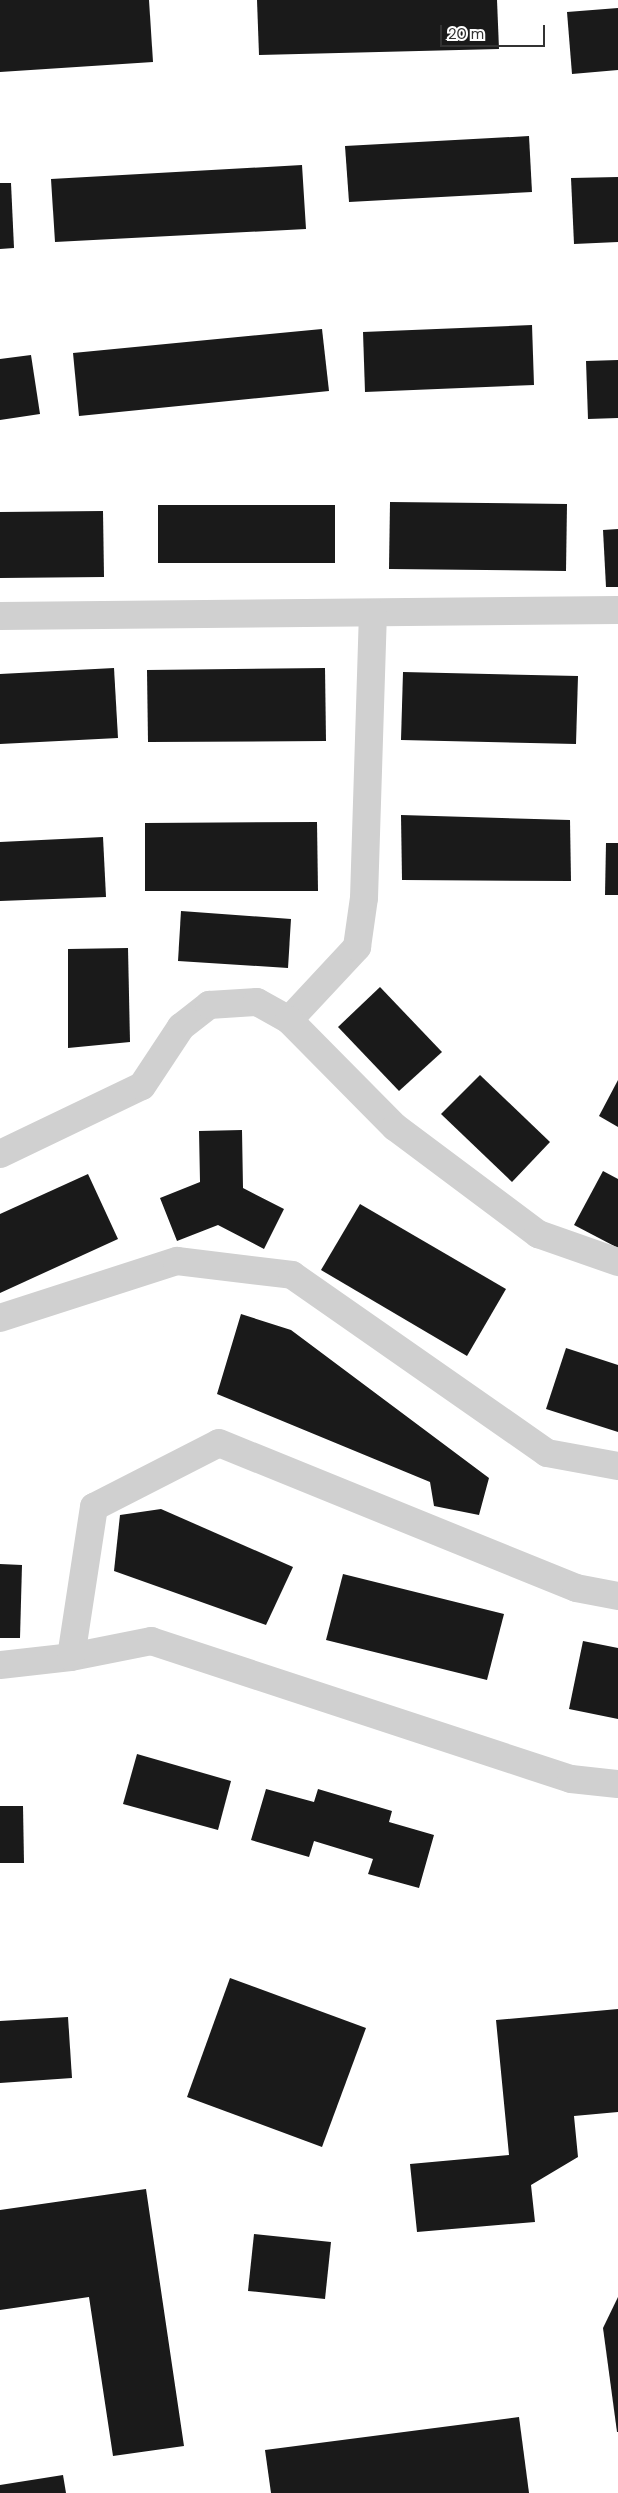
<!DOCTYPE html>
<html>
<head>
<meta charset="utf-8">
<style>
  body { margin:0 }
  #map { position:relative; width:618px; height:2493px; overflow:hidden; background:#fff; font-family:"DM Sans",sans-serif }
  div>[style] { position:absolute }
  .building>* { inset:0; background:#1a1a1a }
  .street>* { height:28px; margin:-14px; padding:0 14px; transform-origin:14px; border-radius:14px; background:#d0d0d0 }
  span { translate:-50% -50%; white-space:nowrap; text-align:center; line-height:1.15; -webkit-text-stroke:5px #fff; paint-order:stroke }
  .scale { position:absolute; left:440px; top:25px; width:105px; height:22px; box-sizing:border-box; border:2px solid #333; border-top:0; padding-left:6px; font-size:15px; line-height:18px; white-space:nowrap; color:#333; -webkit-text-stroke:4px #fff; paint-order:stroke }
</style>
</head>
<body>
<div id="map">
  <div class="building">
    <div style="clip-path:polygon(0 0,149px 0,153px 62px,0 72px)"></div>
    <div style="clip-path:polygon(257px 0,497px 0,499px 49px,259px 55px)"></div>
    <div style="clip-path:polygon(618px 8px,618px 70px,572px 74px,567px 12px)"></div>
    <div style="clip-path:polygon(529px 136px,532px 192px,349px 202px,345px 146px)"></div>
    <div style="clip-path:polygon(302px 165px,306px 229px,55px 242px,51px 179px)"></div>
    <div style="clip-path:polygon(618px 177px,618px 242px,574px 244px,571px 178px)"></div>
    <div style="clip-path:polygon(0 183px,11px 183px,14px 248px,0 249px)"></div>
    <div style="clip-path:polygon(532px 325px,534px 385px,365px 392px,363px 332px)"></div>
    <div style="clip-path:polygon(322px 329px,329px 391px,79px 416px,73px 353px)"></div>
    <div style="clip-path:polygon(31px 355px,40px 414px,0 420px,0 359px)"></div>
    <div style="clip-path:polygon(618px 360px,618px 418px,588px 419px,586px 361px)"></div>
    <div style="clip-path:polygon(390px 502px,567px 504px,566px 571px,389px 569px)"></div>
    <div style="clip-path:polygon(158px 505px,335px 505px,335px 563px,158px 563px)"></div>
    <div style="clip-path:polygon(103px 511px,104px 577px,0 578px,0 512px)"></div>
    <div style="clip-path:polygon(618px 529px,618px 587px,606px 587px,603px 530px)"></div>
    <div style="clip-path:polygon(114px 668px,118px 738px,0 744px,0 674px)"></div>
    <div style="clip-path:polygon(325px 668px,326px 741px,148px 742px,147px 670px)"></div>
    <div style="clip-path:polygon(403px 672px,578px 676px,576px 744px,401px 740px)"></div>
    <div style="clip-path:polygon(401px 815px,570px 820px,571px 881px,402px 880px)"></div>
    <div style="clip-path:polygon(317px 822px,318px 891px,145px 891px,145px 823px)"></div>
    <div style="clip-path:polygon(103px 837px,106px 897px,0 901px,0 842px)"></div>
    <div style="clip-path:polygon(606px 843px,618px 843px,618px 895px,605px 895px)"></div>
    <div style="clip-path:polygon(181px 911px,291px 919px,288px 968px,178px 961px)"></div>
    <div style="clip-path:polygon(128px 948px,130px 1042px,68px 1048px,68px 949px)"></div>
    <div style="clip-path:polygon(380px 987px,442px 1052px,399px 1091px,338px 1027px)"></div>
    <div style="clip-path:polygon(480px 1075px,550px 1142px,512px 1182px,441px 1114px)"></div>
    <div style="clip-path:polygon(618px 1080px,618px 1127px,599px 1116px)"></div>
    <div style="clip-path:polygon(242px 1130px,243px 1188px,284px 1209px,264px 1249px,218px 1225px,177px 1241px,160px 1198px,200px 1182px,199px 1131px)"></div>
    <div style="clip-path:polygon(603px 1171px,618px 1179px,618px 1248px,574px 1225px)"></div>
    <div style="clip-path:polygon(88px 1174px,118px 1239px,0 1293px,0 1214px)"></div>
    <div style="clip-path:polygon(360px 1204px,506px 1289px,467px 1356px,321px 1270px)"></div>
    <div style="clip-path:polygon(241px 1314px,291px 1330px,489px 1478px,479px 1515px,434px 1506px,430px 1482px,217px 1394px)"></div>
    <div style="clip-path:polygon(566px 1348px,618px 1365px,618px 1432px,546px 1409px)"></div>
    <div style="clip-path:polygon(161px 1509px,293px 1567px,266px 1625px,114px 1571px,120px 1515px)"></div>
    <div style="clip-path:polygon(0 1564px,22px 1565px,20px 1638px,0 1638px)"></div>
    <div style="clip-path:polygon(343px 1574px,504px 1614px,487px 1680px,326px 1640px)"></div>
    <div style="clip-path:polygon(583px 1641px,618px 1648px,618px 1719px,569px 1709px)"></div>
    <div style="clip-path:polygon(137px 1754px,231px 1781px,218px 1830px,123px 1804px)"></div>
    <div style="clip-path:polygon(266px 1789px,314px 1802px,318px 1789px,392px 1811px,389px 1822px,434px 1835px,419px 1888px,368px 1874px,373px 1859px,314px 1841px,309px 1857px,251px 1840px)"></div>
    <div style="clip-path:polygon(0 1806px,23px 1806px,24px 1863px,0 1863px)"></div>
    <div style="clip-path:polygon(230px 1978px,366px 2028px,322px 2147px,187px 2097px)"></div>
    <div style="clip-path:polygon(618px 2009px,618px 2112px,574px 2116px,578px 2157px,531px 2185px,535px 2222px,417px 2232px,410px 2164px,509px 2155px,496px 2020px)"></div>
    <div style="clip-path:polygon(68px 2017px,72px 2078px,0 2083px,0 2021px)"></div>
    <div style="clip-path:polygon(146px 2189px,184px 2446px,113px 2456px,89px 2297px,0 2310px,0 2210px)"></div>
    <div style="clip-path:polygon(254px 2234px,331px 2242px,325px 2299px,248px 2291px)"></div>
    <div style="clip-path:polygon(618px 2297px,618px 2432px,617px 2432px,603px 2328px)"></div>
    <div style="clip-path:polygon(519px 2417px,529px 2493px,271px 2493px,265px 2450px)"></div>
    <div style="clip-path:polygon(63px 2475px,66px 2493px,0 2493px,0 2485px)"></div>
  </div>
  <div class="street">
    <div style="left:0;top:616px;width:618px;rotate:-0.56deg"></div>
    <div style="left:289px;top:1020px;width:100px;rotate:-47deg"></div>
    <div style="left:357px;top:947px;width:49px;rotate:-81.9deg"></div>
    <div style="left:364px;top:898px;width:285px;rotate:-88.2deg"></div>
    <div style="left:0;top:1154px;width:157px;rotate:-25.6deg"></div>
    <div style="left:142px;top:1086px;width:71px;rotate:-56.5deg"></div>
    <div style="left:181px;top:1027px;width:36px;rotate:-38deg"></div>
    <div style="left:209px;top:1005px;width:48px;rotate:-3.6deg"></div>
    <div style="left:257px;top:1002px;width:37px;rotate:29deg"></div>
    <div style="left:289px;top:1020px;width:151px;rotate:45.3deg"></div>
    <div style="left:395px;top:1127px;width:179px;rotate:36.8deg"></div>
    <div style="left:538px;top:1234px;width:85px;rotate:19.3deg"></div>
    <div style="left:0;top:1318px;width:186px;rotate:-17.9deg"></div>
    <div style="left:177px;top:1261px;width:116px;rotate:6.9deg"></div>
    <div style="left:292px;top:1275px;width:311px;rotate:34.9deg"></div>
    <div style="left:547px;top:1453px;width:72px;rotate:10.4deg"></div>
    <div style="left:71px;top:1657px;width:82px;rotate:-11.3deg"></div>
    <div style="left:151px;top:1641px;width:442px;rotate:18.2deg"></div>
    <div style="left:571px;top:1779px;width:47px;rotate:6.1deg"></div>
    <div style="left:0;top:1665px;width:71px;rotate:-6.4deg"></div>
    <div style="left:71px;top:1657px;width:152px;rotate:-81.3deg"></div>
    <div style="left:94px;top:1507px;width:140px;rotate:-27.1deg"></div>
    <div style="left:219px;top:1443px;width:385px;rotate:22.1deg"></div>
    <div style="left:576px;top:1588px;width:43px;rotate:10.8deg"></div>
  </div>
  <div class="scale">20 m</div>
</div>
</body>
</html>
